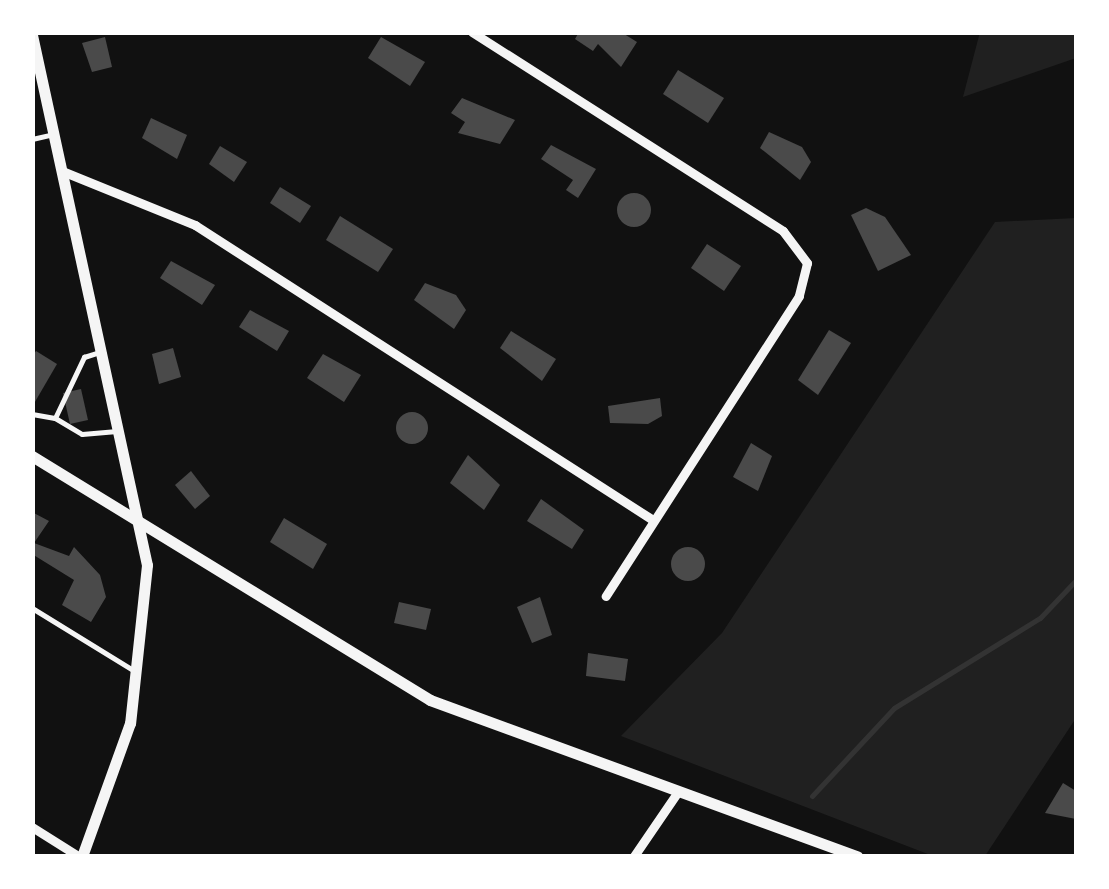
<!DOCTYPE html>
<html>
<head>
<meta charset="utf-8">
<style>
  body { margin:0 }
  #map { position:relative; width:1109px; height:889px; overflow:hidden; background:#111; font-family:"Source Sans 3",sans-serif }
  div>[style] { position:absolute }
  .green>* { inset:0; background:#202020 }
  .stream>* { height:5px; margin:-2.5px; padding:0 2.5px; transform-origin:2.5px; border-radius:2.5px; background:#333 }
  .building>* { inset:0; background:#4a4a4a }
  .round { border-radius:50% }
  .service>* { height:5px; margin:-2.5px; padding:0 2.5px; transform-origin:2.5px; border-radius:2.5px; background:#f5f5f5 }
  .minor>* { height:9px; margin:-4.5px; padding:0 4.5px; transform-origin:4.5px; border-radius:4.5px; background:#f5f5f5 }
  .tertiary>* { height:11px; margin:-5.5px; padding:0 5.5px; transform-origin:5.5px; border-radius:5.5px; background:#f5f5f5 }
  span { translate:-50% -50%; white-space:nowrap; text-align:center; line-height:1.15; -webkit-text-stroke:9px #fff; paint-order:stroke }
  .frame { position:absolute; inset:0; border:35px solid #fff; pointer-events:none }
</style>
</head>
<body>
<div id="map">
  <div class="green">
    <div style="clip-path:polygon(980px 32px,1076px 33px,1076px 58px,963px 97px)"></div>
    <div style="clip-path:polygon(1076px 218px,1076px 718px,985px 856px,933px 856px,621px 736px,722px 633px,995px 222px)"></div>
  </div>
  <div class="stream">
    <div style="left:812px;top:796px;width:120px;rotate:-47deg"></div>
    <div style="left:894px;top:708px;width:172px;rotate:-31.7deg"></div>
    <div style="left:1040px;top:618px;width:52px;rotate:-46.5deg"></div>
  </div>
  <div class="building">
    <div style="clip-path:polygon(579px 32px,621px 32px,637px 42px,621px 67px,598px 44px,593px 51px,575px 39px)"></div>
    <div style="clip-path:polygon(105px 37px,112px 67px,92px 72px,82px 43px)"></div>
    <div style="clip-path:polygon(381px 37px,425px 62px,410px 86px,368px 58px)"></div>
    <div style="clip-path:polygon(678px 70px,724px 98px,708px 123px,663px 94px)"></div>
    <div style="clip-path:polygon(462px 98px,515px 120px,500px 144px,458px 133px,465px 122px,451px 113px)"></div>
    <div style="clip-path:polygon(151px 118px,187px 135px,177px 159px,142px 138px)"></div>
    <div style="clip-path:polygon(769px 132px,802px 147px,811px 162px,800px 180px,760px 148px)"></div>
    <div style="clip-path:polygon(551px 145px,596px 169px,578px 198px,566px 190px,573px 180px,541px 159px)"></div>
    <div style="clip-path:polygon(220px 146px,247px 162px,234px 182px,209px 164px)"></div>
    <div style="clip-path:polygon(280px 187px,311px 206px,300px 223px,270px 203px)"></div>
    <div class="round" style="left:617px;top:193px;width:34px;height:34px"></div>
    <div style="clip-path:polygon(866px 208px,885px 217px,911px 255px,878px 271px,851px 215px)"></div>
    <div style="clip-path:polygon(340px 216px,393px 249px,378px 272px,326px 240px)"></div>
    <div style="clip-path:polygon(707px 244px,741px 266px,724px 291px,691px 268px)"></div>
    <div style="clip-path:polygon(171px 261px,215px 285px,202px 305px,160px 278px)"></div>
    <div style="clip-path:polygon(425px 283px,456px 295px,466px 310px,454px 329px,414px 300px)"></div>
    <div style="clip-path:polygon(250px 310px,289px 331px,277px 351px,239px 327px)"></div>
    <div style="clip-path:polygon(829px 330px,851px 343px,818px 395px,798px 380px)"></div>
    <div style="clip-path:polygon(511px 331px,556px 359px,542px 381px,500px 348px)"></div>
    <div style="clip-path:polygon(173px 348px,181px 377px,159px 384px,152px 354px)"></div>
    <div style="clip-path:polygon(36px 351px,57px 364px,32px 407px,32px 357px)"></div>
    <div style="clip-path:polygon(323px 354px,361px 375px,344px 402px,307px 378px)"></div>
    <div style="clip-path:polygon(81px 389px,88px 420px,70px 424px,63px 393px)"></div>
    <div style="clip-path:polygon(660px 398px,662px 416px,648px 424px,610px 423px,608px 406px)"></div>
    <div class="round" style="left:396px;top:412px;width:32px;height:32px"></div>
    <div style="clip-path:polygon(751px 443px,772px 456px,758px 491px,733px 477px)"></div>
    <div style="clip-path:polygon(468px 455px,500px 485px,484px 510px,450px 483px)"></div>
    <div style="clip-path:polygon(191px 471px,210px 496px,195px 509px,175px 485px)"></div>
    <div style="clip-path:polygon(541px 499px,584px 530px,572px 549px,527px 521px)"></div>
    <div style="clip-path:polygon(32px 512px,49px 521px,34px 543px,69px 556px,74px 547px,100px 575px,106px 597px,91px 622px,62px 605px,74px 580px,32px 554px)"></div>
    <div style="clip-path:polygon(284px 518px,327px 544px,313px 569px,270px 542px)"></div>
    <div class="round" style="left:671px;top:547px;width:34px;height:34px"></div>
    <div style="clip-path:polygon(540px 597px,552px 635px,532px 643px,517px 607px)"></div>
    <div style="clip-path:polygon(399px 602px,431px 609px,426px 630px,394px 623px)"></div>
    <div style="clip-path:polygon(588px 653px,628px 659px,625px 681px,586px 676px)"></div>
    <div style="clip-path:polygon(1063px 783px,1076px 791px,1076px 819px,1045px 813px)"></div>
  </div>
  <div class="service">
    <div style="left:32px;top:139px;width:23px;rotate:-13deg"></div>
    <div style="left:32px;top:414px;width:23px;rotate:10deg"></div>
    <div style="left:55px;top:418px;width:68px;rotate:-64.6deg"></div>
    <div style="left:84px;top:357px;width:16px;rotate:-18deg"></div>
    <div style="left:55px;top:418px;width:31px;rotate:31deg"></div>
    <div style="left:82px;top:434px;width:35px;rotate:-5deg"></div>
    <div style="left:32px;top:608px;width:122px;rotate:31.6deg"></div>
  </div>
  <div class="minor">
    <div style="left:472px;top:32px;width:369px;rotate:32.6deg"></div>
    <div style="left:783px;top:231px;width:40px;rotate:53deg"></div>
    <div style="left:807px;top:263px;width:34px;rotate:104deg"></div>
    <div style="left:799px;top:296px;width:357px;rotate:122.8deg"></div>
    <div style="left:62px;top:171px;width:144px;rotate:22.1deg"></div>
    <div style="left:195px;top:225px;width:545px;rotate:32.79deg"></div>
    <div style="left:32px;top:827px;width:54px;rotate:32.2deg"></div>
    <div style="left:634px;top:856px;width:76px;rotate:-55.7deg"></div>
  </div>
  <div class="tertiary">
    <div style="left:32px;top:35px;width:542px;rotate:77.76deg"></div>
    <div style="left:147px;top:565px;width:159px;rotate:96.1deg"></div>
    <div style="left:130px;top:723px;width:141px;rotate:109.8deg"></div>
    <div style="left:32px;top:456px;width:467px;rotate:31.5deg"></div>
    <div style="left:430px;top:700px;width:455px;rotate:20.1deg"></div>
  </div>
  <div class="frame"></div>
</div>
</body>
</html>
